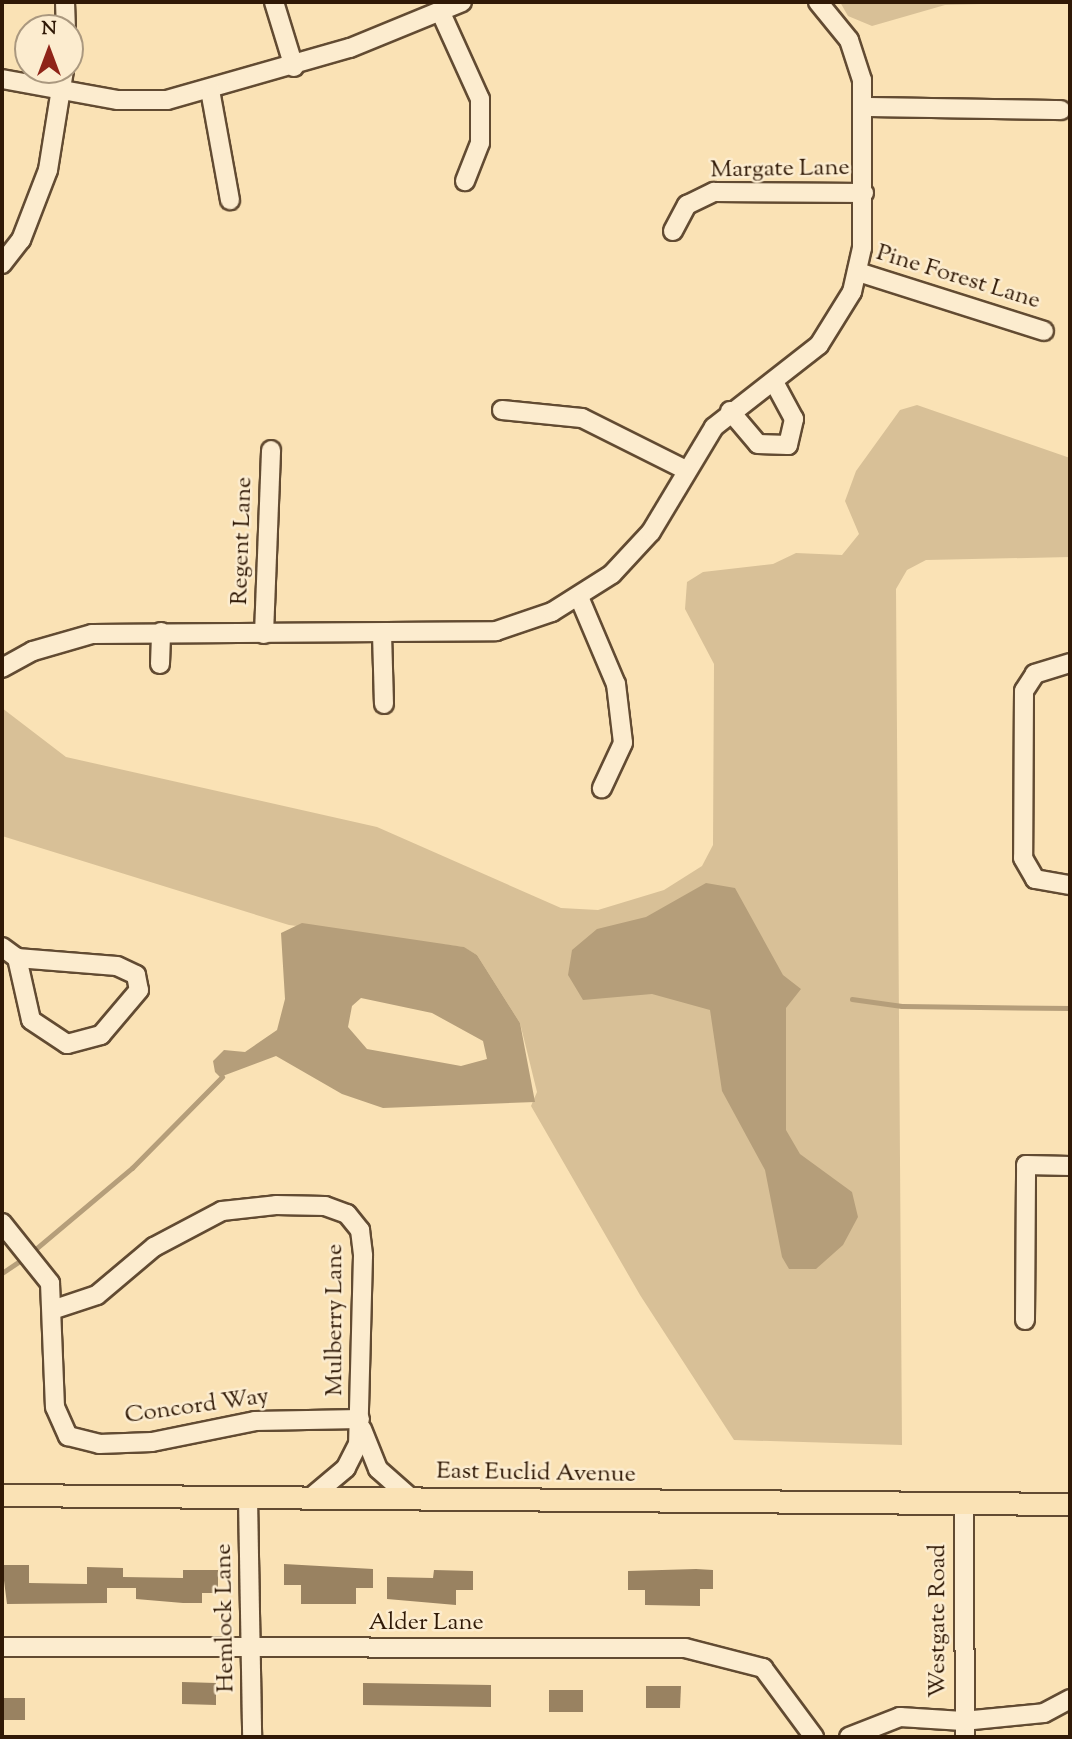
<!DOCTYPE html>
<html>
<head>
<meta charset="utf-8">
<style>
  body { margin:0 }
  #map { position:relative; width:1072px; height:1739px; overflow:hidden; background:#fae2b5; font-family:"Sorts Mill Goudy",serif }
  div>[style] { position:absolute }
  .green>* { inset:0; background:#d8c097 }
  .water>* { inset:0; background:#b59e7a }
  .stream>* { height:4.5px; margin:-2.25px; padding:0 2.25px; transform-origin:2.25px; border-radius:2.25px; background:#b59e7a }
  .building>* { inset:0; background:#998261 }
  .roads { filter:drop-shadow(2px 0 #624b32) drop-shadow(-2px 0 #624b32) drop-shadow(0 2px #624b32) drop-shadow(0 -2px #624b32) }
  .minor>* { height:18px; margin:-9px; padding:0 9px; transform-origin:9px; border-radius:9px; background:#fceccf }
  .major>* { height:21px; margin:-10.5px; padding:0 10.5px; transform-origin:10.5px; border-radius:10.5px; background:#fae2b5 }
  span { translate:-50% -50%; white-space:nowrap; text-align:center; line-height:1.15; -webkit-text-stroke:5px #fceccf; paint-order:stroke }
  .street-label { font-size:24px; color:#301906 }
  .frame { position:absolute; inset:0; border:4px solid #301906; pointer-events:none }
  .north { position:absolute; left:14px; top:14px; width:70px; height:70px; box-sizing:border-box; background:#fceccf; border:2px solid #aa987f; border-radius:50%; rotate:0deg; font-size:19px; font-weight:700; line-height:28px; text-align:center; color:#301906 }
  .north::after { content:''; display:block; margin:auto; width:24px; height:32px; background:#8f2418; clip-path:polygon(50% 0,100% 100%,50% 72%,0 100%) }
</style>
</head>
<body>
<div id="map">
  <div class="green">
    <div style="clip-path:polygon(840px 2px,1054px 2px,945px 5px,872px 26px,848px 16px)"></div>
    <div style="clip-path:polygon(917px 405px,1070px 458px,1070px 557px,926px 560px,907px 570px,896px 589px,902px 1445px,734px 1440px,640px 1295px,531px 1106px,537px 1092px,520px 1023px,477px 955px,463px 947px,289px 925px,2px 836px,2px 708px,66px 757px,377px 827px,561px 908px,598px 910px,664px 890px,702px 866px,713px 845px,714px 664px,685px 609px,687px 582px,703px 572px,773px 564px,796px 553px,842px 555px,859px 534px,845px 501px,856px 471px,900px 410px)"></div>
  </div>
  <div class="water">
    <div style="clip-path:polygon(706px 883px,735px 888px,783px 975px,801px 989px,786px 1008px,786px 1130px,800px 1154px,852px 1192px,858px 1217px,843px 1245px,816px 1269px,789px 1269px,782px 1257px,765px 1170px,722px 1091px,710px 1010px,652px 994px,583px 1000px,568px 975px,572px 950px,597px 929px,646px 917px)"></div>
    <div style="clip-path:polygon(evenodd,302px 923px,464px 947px,477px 955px,520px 1023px,535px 1102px,383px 1108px,342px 1094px,276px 1056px,220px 1077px,215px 1072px,213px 1061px,224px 1050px,245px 1052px,277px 1030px,285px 999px,281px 933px,302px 923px,361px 998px,432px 1013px,483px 1041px,487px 1059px,461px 1066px,367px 1049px,348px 1027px,352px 1006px,361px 998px)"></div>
  </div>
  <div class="stream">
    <div style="left:852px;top:999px;width:50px;rotate:8deg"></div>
    <div style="left:902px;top:1006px;width:168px;rotate:0.7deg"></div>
    <div style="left:31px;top:1253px;width:132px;rotate:-40.1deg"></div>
    <div style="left:132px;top:1168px;width:128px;rotate:-45.3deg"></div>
    <div style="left:2px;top:1273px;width:27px;rotate:-34deg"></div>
  </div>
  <div class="building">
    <div style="clip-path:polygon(284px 1564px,373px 1569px,373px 1588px,356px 1588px,356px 1604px,301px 1604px,301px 1585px,284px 1585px)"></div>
    <div style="clip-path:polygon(2px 1565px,29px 1565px,29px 1583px,87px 1584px,87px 1567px,123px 1568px,123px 1577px,183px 1578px,183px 1570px,218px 1570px,218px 1593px,202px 1593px,202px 1603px,183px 1603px,136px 1599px,136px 1588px,107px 1588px,107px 1603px,7px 1604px)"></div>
    <div style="clip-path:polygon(696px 1569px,713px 1570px,713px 1589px,700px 1589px,700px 1606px,645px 1605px,645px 1590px,628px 1590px,628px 1571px)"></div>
    <div style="clip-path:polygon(434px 1570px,473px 1571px,473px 1590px,456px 1590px,456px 1605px,387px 1599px,387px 1577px,433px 1578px)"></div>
    <div style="clip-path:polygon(182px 1682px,216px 1683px,216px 1705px,182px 1704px)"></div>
    <div style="clip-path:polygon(363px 1683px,491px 1685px,491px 1707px,363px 1705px)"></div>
    <div style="clip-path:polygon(646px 1686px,681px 1686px,680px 1708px,646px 1708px)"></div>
    <div style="clip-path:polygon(549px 1690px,583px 1690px,583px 1712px,549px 1712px)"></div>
    <div style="clip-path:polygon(2px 1698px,25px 1698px,25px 1720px,2px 1720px)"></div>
  </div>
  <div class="roads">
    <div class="minor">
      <div style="left:65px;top:2px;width:26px;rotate:88deg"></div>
      <div style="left:274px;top:2px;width:68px;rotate:72.9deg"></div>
      <div style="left:441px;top:13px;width:94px;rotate:65.6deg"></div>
      <div style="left:480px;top:99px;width:44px;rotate:90deg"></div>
      <div style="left:480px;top:143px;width:41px;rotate:111.5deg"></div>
      <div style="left:2px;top:79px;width:118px;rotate:10.3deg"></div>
      <div style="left:118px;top:100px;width:49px"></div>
      <div style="left:167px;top:100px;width:190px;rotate:-15.9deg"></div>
      <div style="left:350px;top:48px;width:121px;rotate:-22.3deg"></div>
      <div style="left:210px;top:90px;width:112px;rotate:79.7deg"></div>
      <div style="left:863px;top:107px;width:198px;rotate:0.9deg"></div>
      <div style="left:673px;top:231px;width:30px;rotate:-62deg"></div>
      <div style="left:687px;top:205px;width:30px;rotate:-26deg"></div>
      <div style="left:714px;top:192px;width:150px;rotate:0.4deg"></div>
      <div style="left:2px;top:264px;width:31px;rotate:-52deg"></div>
      <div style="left:21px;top:240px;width:75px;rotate:-68.9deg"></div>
      <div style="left:48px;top:170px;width:101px;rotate:-80.9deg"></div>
      <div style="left:858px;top:272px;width:195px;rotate:17.6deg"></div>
      <div style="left:502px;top:410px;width:80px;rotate:5.7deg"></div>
      <div style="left:582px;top:418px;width:114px;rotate:26.6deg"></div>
      <div style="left:730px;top:411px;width:43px;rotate:49.7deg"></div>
      <div style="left:758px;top:444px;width:30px;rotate:2deg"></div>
      <div style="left:788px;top:445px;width:27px;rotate:-77deg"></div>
      <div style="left:794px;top:419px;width:42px;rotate:-118.4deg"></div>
      <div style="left:579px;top:597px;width:95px;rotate:67deg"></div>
      <div style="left:616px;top:684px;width:59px;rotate:83.2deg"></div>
      <div style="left:623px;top:743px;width:50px;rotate:115deg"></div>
      <div style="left:382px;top:633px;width:71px;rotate:88.4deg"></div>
      <div style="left:264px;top:634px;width:184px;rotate:-87.8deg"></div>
      <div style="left:1070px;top:663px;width:37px;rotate:163deg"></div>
      <div style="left:1035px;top:674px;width:20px;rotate:123deg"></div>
      <div style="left:1024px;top:691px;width:167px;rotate:90.3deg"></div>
      <div style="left:1023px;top:858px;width:24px;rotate:60deg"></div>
      <div style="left:1035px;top:879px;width:36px;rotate:10deg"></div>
      <div style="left:160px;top:664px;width:32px;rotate:-88deg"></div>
      <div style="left:2px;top:668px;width:35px;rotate:-29deg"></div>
      <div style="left:33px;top:651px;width:61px;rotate:-16.1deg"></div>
      <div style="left:92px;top:634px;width:404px;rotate:-0.4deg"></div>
      <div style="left:496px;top:631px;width:59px;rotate:-18.7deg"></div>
      <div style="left:552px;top:612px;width:71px;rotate:-32.3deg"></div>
      <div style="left:612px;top:574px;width:57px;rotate:-47.1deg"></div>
      <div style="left:651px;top:532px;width:122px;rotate:-59deg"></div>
      <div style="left:714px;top:427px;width:133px;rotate:-38deg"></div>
      <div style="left:819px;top:345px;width:62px;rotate:-58.1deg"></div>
      <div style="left:852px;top:292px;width:45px;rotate:-77.2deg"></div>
      <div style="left:862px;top:248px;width:168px;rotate:-90deg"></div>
      <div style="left:862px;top:80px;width:42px;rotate:-108deg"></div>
      <div style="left:849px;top:40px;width:49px;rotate:-129.2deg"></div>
      <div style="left:2px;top:947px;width:19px;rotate:36deg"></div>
      <div style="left:17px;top:958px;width:100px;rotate:4.6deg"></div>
      <div style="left:117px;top:966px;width:21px;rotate:25deg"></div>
      <div style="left:136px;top:975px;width:15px;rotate:79deg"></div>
      <div style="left:139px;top:990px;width:59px;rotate:130.2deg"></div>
      <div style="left:101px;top:1035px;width:35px;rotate:165deg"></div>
      <div style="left:67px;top:1044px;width:43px;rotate:-146.3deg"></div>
      <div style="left:31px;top:1020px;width:64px;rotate:-102.7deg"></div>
      <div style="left:2px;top:1223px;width:77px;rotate:51.3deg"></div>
      <div style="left:50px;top:1283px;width:124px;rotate:87.7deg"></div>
      <div style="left:55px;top:1407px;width:32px;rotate:66deg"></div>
      <div style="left:68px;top:1436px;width:32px;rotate:14deg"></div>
      <div style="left:99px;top:1444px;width:53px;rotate:-2.2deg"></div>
      <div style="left:152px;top:1442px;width:105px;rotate:-11.5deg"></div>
      <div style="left:255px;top:1421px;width:105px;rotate:-1.1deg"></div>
      <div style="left:55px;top:1309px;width:44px;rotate:-18.4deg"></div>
      <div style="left:97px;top:1295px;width:75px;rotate:-40.1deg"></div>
      <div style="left:154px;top:1247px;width:77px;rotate:-27.9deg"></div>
      <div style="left:222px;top:1211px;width:54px;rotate:-6.3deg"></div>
      <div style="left:276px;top:1205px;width:49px;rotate:1.2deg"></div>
      <div style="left:325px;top:1206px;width:23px;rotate:20deg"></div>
      <div style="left:347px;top:1214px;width:21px;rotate:51deg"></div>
      <div style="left:360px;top:1230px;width:26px;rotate:83deg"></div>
      <div style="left:363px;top:1256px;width:188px;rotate:91.5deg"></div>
      <div style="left:358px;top:1444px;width:27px;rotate:117deg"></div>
      <div style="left:346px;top:1468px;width:48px;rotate:140deg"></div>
      <div style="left:1025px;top:1320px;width:155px;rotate:-89.6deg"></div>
      <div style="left:1026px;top:1165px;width:44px;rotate:1.3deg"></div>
      <div style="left:362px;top:1429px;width:43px;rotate:68.2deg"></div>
      <div style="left:378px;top:1469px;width:45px;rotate:41.4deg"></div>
      <div style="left:248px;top:1498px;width:239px;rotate:89deg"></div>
      <div style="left:964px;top:1504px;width:233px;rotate:89.8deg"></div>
      <div style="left:2px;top:1647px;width:683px;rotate:0.08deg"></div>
      <div style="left:685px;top:1648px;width:81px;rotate:14.4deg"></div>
      <div style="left:763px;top:1668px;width:86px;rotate:53.5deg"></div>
      <div style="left:849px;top:1737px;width:55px;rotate:-21.4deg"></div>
      <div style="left:900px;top:1717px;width:63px;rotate:3.6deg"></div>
      <div style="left:963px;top:1721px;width:81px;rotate:-5.6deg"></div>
      <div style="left:1044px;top:1713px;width:30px;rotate:-28deg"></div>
    </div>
    <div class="major">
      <div style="left:2px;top:1495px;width:1068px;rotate:0.48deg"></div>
    </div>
  </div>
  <div class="street-label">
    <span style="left:780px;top:170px;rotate:-1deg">Margate Lane</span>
    <span style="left:958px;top:278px;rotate:17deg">Pine Forest Lane</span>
    <span style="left:243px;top:541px;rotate:-88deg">Regent Lane</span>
    <span style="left:336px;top:1320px;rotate:-90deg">Mulberry Lane</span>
    <span style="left:197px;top:1407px;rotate:-8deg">Concord Way</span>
    <span style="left:536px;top:1474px;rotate:1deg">East Euclid Avenue</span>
    <span style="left:226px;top:1618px;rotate:-91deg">Hemlock Lane</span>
    <span style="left:939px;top:1621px;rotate:-90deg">Westgate Road</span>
    <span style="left:426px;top:1624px">Alder Lane</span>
  </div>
  <div class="frame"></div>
  <div class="north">N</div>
</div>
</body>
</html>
